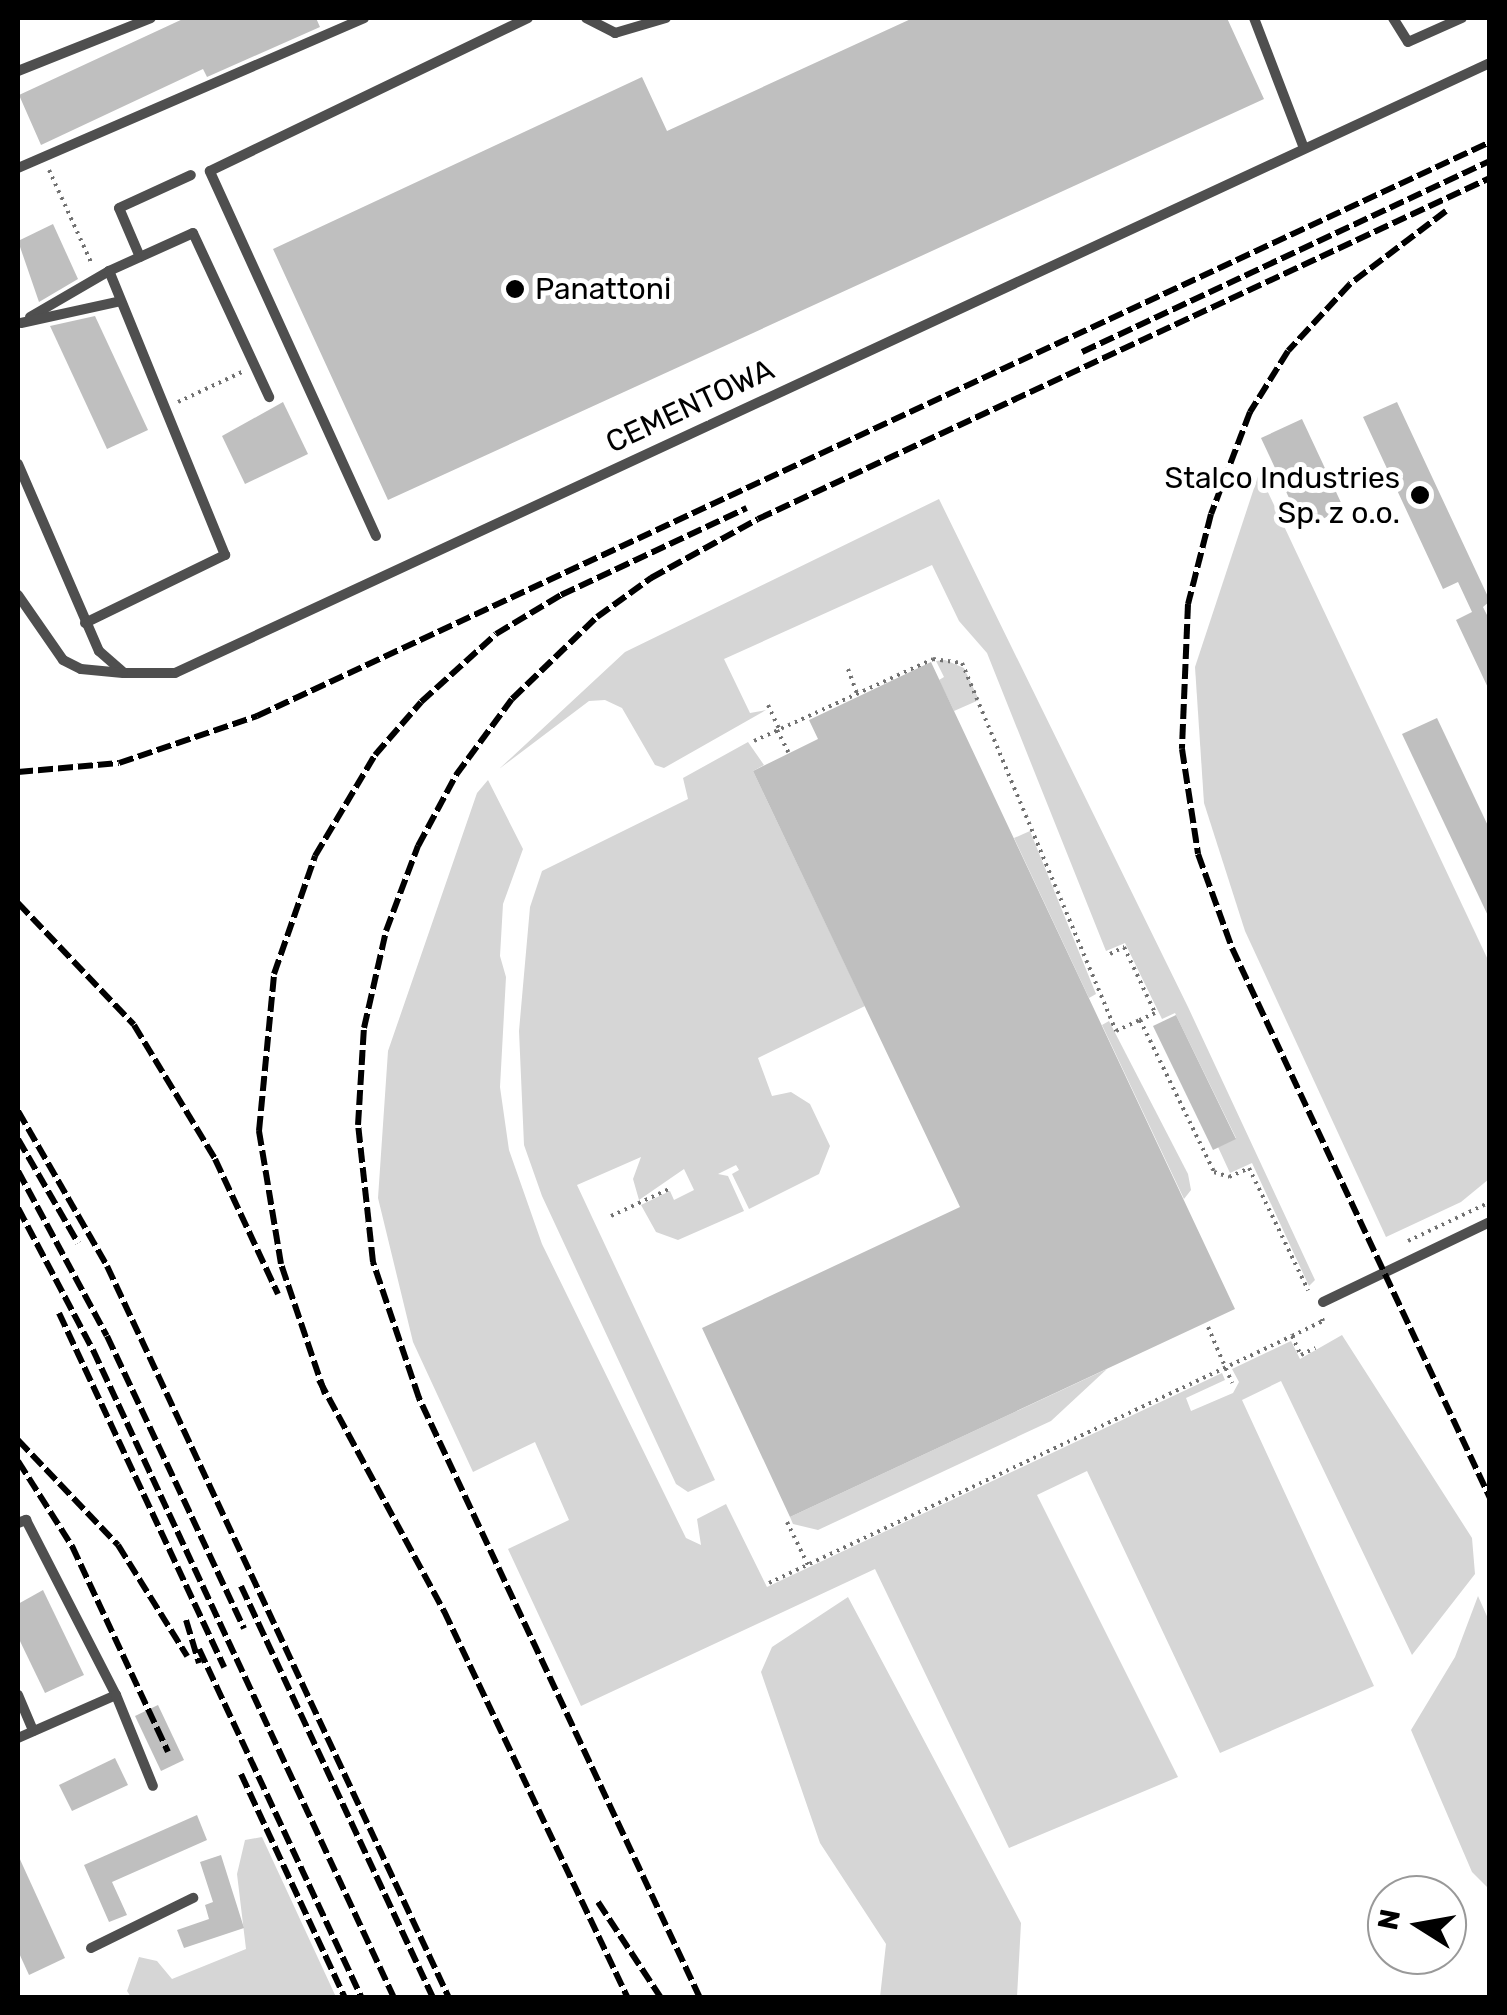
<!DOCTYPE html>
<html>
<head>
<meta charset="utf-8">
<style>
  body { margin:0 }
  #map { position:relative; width:1507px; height:2015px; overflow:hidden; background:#fff; font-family:Rubik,sans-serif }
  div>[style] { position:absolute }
  .green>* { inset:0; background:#d6d6d6 }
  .building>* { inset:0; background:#bfbfbf }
  .path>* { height:4px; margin-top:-2px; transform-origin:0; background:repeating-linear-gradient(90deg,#717171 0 2.5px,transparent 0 7.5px) }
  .service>* { height:10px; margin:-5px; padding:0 5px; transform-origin:5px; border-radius:5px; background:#4f4f4f }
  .rail>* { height:6px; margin-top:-3px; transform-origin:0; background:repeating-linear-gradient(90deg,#000 0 15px,transparent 0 20px) }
  .dots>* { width:28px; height:28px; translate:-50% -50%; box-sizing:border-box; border:5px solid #fff; border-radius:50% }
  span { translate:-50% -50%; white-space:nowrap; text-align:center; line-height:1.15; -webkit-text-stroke:10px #fff; paint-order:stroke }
  .poi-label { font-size:30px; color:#000 }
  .left { translate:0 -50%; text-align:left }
  .right { translate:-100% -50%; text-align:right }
  .street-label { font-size:30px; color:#000 }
  .frame { position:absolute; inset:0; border:20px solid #000; pointer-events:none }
  .north { position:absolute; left:1367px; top:1875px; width:100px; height:100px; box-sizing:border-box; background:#fff; border:2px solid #999; border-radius:50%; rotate:281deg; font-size:28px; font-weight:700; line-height:40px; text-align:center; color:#000 }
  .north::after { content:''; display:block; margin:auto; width:35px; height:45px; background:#000; clip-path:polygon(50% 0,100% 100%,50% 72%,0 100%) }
</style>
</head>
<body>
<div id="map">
  <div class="green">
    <div style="clip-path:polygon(1259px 473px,1489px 962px,1489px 1179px,1461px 1202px,1386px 1237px,1245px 931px,1204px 803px,1195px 667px)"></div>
    <div style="clip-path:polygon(939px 499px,1188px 1007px,1315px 1280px,1309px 1286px,1252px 1163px,1230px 1173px,1218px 1147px,1236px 1138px,1175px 1013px,1162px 1019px,1125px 943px,1106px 951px,987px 653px,959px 621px,932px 565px,724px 659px,750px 713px,766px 710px,664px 768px,655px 765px,622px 708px,605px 700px,589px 701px,499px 769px,625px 652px)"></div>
    <div style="clip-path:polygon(945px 660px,964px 668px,979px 700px,954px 711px,939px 680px,944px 677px,936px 661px)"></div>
    <div style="clip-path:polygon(748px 742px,764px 765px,753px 771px,865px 1006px,758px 1058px,772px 1096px,791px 1092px,810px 1104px,830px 1146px,819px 1174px,749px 1209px,732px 1174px,739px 1170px,736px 1165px,718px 1174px,728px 1176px,744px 1211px,678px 1240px,656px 1232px,641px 1205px,670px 1191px,674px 1200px,694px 1190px,684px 1169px,639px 1200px,633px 1179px,641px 1157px,577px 1185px,715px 1480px,688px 1492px,676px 1484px,542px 1196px,524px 1145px,519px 1031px,530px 907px,542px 871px,688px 799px,683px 778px)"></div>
    <div style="clip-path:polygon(488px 780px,523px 849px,503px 904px,500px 956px,506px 977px,500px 1087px,509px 1150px,542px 1244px,686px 1538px,701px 1545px,697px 1519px,726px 1504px,767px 1587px,1222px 1373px,1225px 1380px,1186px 1398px,1191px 1411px,1233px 1393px,1239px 1382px,1232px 1369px,1291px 1341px,1300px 1359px,1342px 1335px,1472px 1538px,1475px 1574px,1412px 1655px,1281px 1381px,1242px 1400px,1374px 1686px,1220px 1753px,1087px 1471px,1037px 1495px,1178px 1777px,1009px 1848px,875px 1569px,581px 1706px,508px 1549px,569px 1520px,535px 1442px,473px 1472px,413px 1342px,378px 1198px,388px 1051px,477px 793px)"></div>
    <div style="clip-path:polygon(1030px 831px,1096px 994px,1089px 998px,1014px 838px)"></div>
    <div style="clip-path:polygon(1109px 1021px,1188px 1174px,1191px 1190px,1184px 1199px,1102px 1025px)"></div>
    <div style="clip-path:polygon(1107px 1369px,1051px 1421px,818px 1530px,793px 1524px,790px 1517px)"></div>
    <div style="clip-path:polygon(1478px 1596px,1490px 1623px,1489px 1889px,1472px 1872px,1411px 1730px,1455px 1657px)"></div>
    <div style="clip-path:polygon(848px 1597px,1021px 1923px,1017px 1997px,880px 1997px,886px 1944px,820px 1843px,761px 1672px,772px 1647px)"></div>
    <div style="clip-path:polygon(262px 1837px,336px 1997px,131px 1997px,127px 1991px,139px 1957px,157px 1961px,172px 1979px,246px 1949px,237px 1874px,245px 1840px)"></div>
  </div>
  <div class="building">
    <div style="clip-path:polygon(185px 18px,316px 18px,320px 27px,207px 77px,203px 69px,41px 145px,19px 95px)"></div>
    <div style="clip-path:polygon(913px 18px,1227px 18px,1264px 99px,388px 500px,273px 249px,642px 77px,667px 131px)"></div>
    <div style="clip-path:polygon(53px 224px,78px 279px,39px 302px,18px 241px)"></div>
    <div style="clip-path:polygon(95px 316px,148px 430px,107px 449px,50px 326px)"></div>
    <div style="clip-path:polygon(283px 402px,308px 454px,245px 484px,222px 436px)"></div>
    <div style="clip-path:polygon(1397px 402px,1490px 601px,1483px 607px,1490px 621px,1490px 692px,1456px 620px,1472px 612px,1458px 582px,1443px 589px,1363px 417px)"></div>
    <div style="clip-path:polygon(1302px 419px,1344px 509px,1303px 528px,1261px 438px)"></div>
    <div style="clip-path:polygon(931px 662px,1235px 1309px,790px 1517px,702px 1328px,960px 1207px,753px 771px,818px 739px,809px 720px)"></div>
    <div style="clip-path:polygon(1437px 718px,1490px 830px,1490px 920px,1402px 734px)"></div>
    <div style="clip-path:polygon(1176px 1015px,1236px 1139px,1213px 1150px,1153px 1026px)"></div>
    <div style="clip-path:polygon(43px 1590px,84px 1675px,45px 1693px,18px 1637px,18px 1604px)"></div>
    <div style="clip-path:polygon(158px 1705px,184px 1760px,161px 1771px,135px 1716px)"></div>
    <div style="clip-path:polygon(115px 1758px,128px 1785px,72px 1811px,59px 1785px)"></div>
    <div style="clip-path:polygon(197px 1815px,207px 1840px,112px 1882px,127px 1915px,109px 1922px,84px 1865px)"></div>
    <div style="clip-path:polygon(18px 1855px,65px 1958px,29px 1975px,18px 1951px)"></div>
    <div style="clip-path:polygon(221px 1855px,244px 1928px,184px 1948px,177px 1930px,209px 1919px,205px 1905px,213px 1902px,200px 1862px)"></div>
  </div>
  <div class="path">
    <div style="left:49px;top:170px;width:101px;rotate:65.5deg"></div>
    <div style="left:178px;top:402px;width:71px;rotate:-25.1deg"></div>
    <div style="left:848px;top:669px;width:27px;rotate:70deg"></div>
    <div style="left:768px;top:705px;width:26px;rotate:65deg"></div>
    <div style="left:777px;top:730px;width:25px;rotate:63deg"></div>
    <div style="left:754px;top:741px;width:197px;rotate:-24.6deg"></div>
    <div style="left:933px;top:659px;width:29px;rotate:8deg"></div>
    <div style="left:962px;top:663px;width:399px;rotate:67.3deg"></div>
    <div style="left:1116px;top:1031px;width:26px;rotate:-25deg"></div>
    <div style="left:1110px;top:954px;width:16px;rotate:-27deg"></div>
    <div style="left:1124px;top:947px;width:73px;rotate:64.8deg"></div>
    <div style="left:1155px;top:1013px;width:17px;rotate:155deg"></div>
    <div style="left:1140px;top:1020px;width:169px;rotate:64deg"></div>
    <div style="left:1214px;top:1172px;width:16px;rotate:18deg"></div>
    <div style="left:1229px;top:1177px;width:22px;rotate:-24deg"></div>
    <div style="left:1249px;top:1168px;width:136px;rotate:64.2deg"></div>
    <div style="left:611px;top:1216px;width:64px;rotate:-25deg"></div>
    <div style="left:1408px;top:1241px;width:91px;rotate:-25.4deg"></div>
    <div style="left:1208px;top:1327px;width:61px;rotate:66.8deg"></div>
    <div style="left:1292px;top:1336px;width:21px;rotate:65deg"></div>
    <div style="left:1301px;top:1355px;width:16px;rotate:-27deg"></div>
    <div style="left:787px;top:1522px;width:48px;rotate:64deg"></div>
    <div style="left:769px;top:1583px;width:578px;rotate:-25.28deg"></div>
    <div style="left:1292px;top:1336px;width:34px;rotate:-26deg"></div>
    <div style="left:1323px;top:1321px;width:6px;rotate:-108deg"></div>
  </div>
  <div class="service">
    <div style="left:586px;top:18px;width:33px;rotate:27deg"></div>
    <div style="left:615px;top:33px;width:53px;rotate:-16.4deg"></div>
    <div style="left:1254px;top:18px;width:139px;rotate:69deg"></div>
    <div style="left:1393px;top:18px;width:28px;rotate:58deg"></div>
    <div style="left:1408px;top:42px;width:59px;rotate:-24deg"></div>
    <div style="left:18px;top:71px;width:143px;rotate:-21.7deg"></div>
    <div style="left:18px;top:168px;width:377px;rotate:-23.4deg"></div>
    <div style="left:140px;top:257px;width:53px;rotate:-113.2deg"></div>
    <div style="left:119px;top:208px;width:79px;rotate:-24.6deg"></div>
    <div style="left:30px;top:317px;width:91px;rotate:-30.2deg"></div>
    <div style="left:21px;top:323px;width:102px;rotate:-12.4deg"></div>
    <div style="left:18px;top:464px;width:204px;rotate:66.6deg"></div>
    <div style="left:99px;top:651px;width:33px;rotate:41deg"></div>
    <div style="left:124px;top:673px;width:51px"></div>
    <div style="left:175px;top:673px;width:1450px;rotate:-24.89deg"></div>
    <div style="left:376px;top:536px;width:401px;rotate:-114.5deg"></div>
    <div style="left:210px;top:171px;width:353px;rotate:-25.7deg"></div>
    <div style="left:18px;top:595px;width:79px;rotate:55.3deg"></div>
    <div style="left:63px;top:660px;width:20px;rotate:27deg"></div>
    <div style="left:81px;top:669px;width:42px;rotate:5.4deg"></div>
    <div style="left:85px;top:623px;width:156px;rotate:-25.9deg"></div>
    <div style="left:225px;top:555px;width:307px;rotate:-112.2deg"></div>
    <div style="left:109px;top:271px;width:92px;rotate:-24.3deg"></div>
    <div style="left:193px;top:233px;width:181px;rotate:65.1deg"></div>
    <div style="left:1323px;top:1302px;width:185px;rotate:-25.6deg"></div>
    <div style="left:18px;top:1523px;width:9px;rotate:-21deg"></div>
    <div style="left:26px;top:1520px;width:197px;rotate:62.8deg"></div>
    <div style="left:18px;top:1695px;width:39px;rotate:67deg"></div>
    <div style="left:18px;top:1738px;width:107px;rotate:-23.7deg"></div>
    <div style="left:116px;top:1695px;width:98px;rotate:67.9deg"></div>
    <div style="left:91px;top:1948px;width:114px;rotate:-26.1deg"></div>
  </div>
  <div class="rail">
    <div style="left:1446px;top:211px;width:121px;rotate:142.8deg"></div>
    <div style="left:1350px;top:284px;width:91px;rotate:132.8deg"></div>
    <div style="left:1288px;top:351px;width:72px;rotate:121.9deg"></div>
    <div style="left:1250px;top:412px;width:109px;rotate:110.9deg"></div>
    <div style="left:1211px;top:514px;width:93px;rotate:104.3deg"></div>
    <div style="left:1188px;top:604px;width:145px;rotate:92.4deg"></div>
    <div style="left:1182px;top:749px;width:106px;rotate:81.3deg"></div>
    <div style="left:1198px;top:854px;width:100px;rotate:70.1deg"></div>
    <div style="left:1232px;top:948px;width:608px;rotate:64.87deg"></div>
    <div style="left:1082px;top:352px;width:450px;rotate:-25.1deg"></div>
    <div style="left:18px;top:772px;width:101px;rotate:-5.1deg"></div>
    <div style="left:119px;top:763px;width:146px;rotate:-18.8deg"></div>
    <div style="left:257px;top:716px;width:1360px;rotate:-24.96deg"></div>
    <div style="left:18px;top:903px;width:168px;rotate:46.4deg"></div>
    <div style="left:134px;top:1025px;width:157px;rotate:58.8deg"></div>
    <div style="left:215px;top:1159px;width:149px;rotate:65deg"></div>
    <div style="left:18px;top:1111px;width:179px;rotate:60.1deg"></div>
    <div style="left:107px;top:1266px;width:808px;rotate:64.96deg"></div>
    <div style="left:18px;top:1139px;width:120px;rotate:60deg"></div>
    <div style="left:18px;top:1171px;width:187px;rotate:61.7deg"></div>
    <div style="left:107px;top:1336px;width:323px;rotate:64.9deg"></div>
    <div style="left:18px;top:1208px;width:161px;rotate:62.2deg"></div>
    <div style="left:93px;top:1350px;width:714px;rotate:65.08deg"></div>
    <div style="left:59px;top:1313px;width:391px;rotate:65deg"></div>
    <div style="left:319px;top:1380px;width:263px;rotate:61.6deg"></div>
    <div style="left:444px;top:1611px;width:429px;rotate:64.6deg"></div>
    <div style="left:325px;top:1394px;width:137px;rotate:-108.7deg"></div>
    <div style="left:281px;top:1264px;width:135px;rotate:-99.4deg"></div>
    <div style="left:259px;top:1131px;width:158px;rotate:-84.5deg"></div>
    <div style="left:274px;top:974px;width:125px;rotate:-70.8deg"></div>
    <div style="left:315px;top:856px;width:117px;rotate:-59.3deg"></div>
    <div style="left:375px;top:755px;width:70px;rotate:-49deg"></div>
    <div style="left:421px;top:702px;width:101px;rotate:-42.2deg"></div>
    <div style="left:496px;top:634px;width:76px;rotate:-31deg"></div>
    <div style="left:561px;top:595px;width:205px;rotate:-25.1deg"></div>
    <div style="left:18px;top:1440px;width:145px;rotate:46.4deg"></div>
    <div style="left:118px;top:1545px;width:131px;rotate:58.1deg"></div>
    <div style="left:18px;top:1461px;width:101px;rotate:57.6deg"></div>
    <div style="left:72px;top:1546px;width:227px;rotate:65deg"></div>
    <div style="left:241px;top:1586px;width:455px;rotate:65deg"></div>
    <div style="left:186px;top:1620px;width:45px;rotate:73.2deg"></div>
    <div style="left:199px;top:1649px;width:385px;rotate:65deg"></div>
    <div style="left:241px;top:1774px;width:247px;rotate:65.1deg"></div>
    <div style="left:598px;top:1902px;width:115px;rotate:56.7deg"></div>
    <div style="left:700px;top:1998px;width:663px;rotate:-115.1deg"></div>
    <div style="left:419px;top:1398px;width:144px;rotate:-108.7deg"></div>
    <div style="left:373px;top:1262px;width:138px;rotate:-96.2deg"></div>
    <div style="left:358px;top:1125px;width:97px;rotate:-86.5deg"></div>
    <div style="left:364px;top:1028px;width:99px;rotate:-77.2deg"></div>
    <div style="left:386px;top:931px;width:91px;rotate:-69.4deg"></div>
    <div style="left:418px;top:846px;width:81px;rotate:-61.8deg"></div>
    <div style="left:456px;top:775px;width:94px;rotate:-53.6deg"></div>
    <div style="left:512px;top:699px;width:118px;rotate:-44deg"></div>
    <div style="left:597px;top:617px;width:67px;rotate:-35.8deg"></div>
    <div style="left:651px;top:578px;width:122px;rotate:-28.9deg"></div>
    <div style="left:758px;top:519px;width:808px;rotate:-24.98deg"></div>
  </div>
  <div class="dots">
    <div style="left:515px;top:289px;background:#000"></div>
    <div style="left:1420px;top:495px;background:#000"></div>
  </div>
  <div class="poi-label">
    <span class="left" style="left:535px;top:289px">Panattoni</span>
    <span class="right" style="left:1400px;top:495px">Stalco Industries<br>Sp. z o.o.</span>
  </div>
  <div class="street-label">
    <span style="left:690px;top:406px;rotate:-25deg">CEMENTOWA</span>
  </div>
  <div class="frame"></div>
  <div class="north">N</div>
</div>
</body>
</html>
